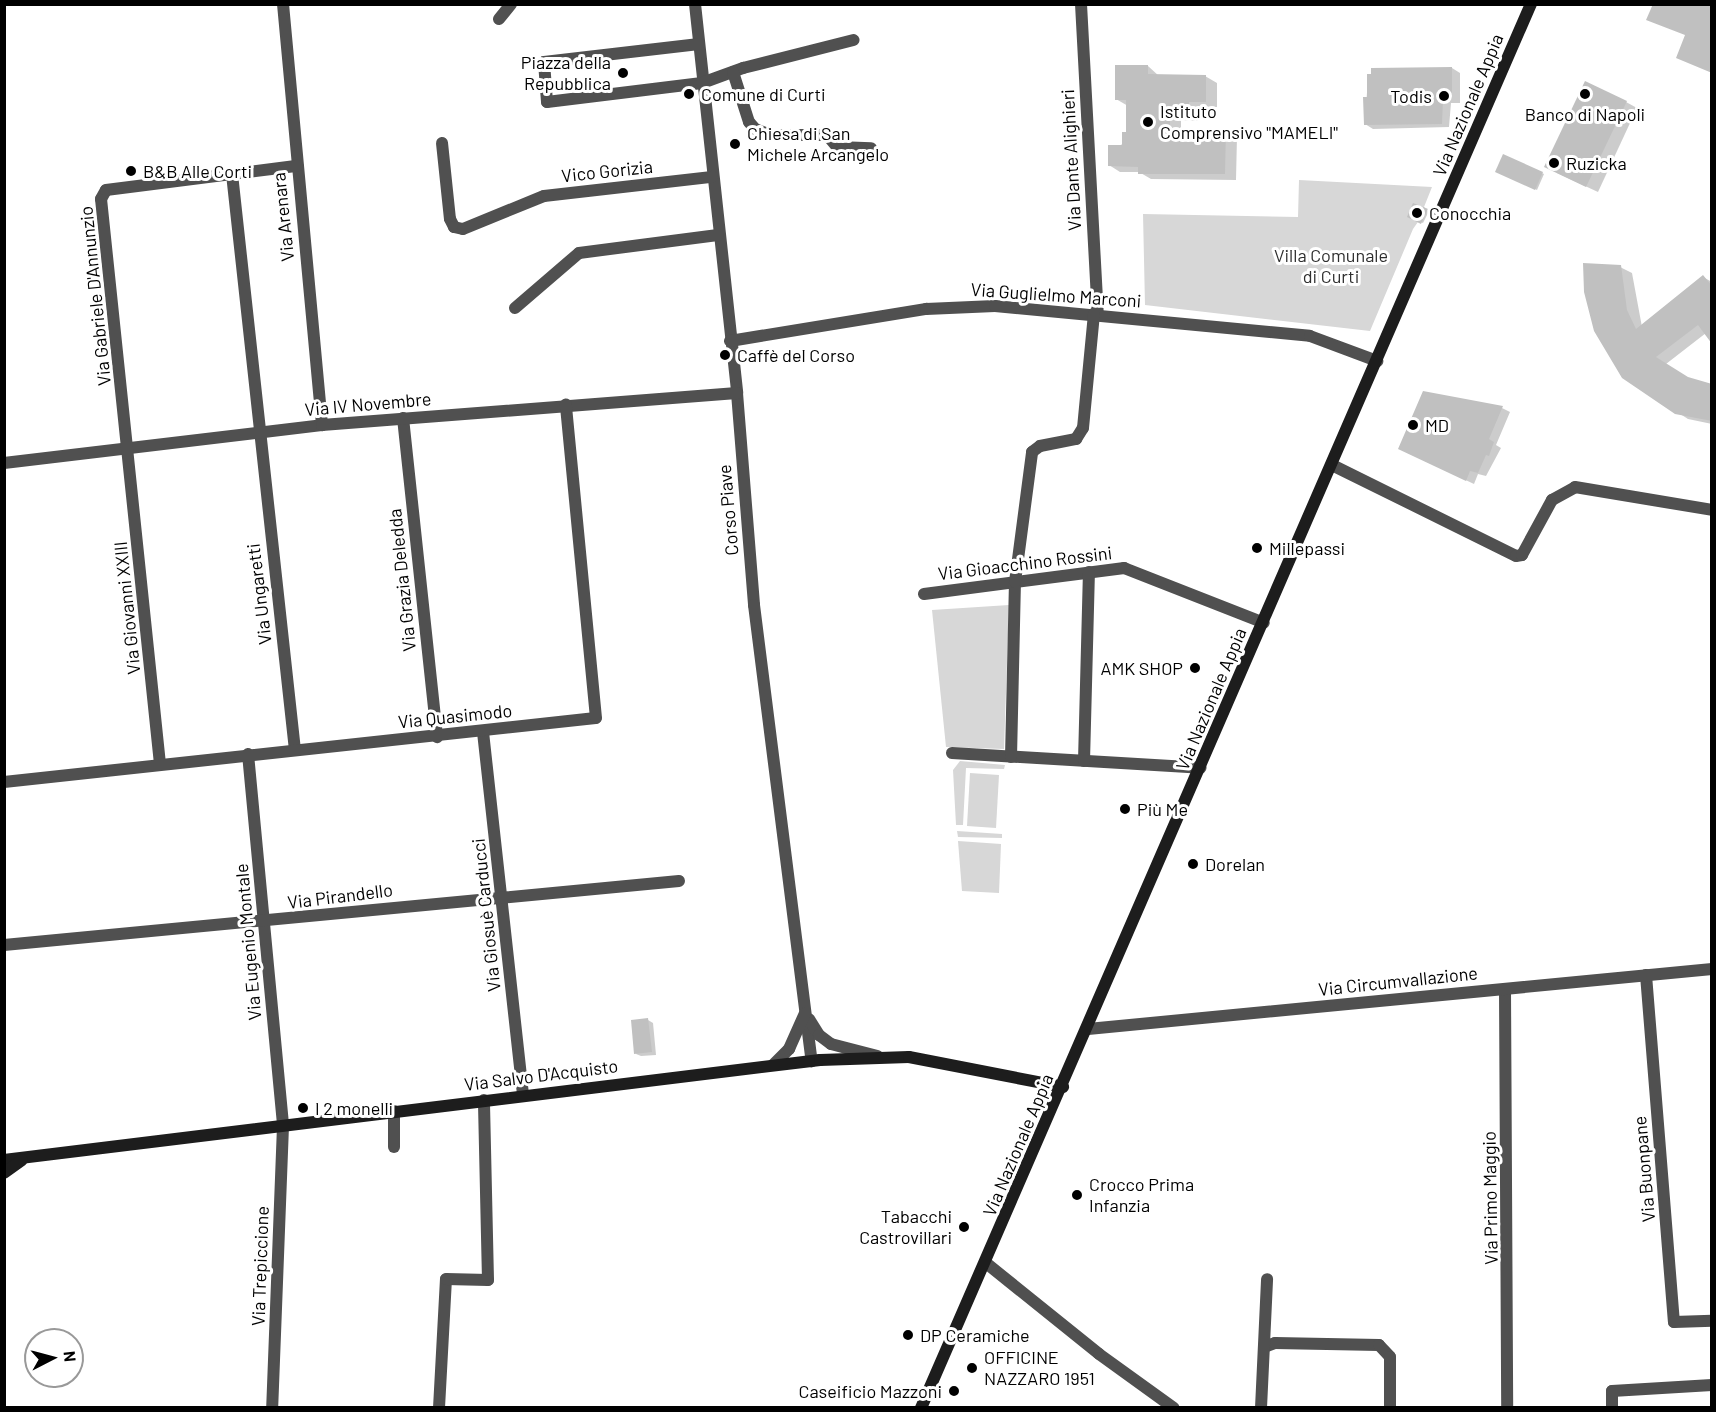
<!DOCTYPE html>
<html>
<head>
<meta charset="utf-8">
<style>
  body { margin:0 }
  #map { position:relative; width:1716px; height:1412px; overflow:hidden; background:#fff; font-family:Barlow,sans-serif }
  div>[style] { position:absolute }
  .green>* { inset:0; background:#d7d7d7 }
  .shadow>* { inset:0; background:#0003 }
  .building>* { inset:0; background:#c0c0c0 }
  .street>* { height:12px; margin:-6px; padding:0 6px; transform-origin:6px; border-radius:6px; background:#505050 }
  .secondary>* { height:12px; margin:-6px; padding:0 6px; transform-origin:6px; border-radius:6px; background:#1d1d1d }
  .dots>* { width:16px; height:16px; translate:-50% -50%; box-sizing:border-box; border:3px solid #fff; border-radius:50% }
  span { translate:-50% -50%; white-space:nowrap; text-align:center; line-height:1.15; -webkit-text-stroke:6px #fff; paint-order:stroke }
  .poi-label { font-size:18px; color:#000 }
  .right { translate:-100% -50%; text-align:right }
  .left { translate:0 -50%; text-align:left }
  .street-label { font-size:18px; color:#000 }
  .park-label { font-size:18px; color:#2e2e2e }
  .frame { position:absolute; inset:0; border:6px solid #000; pointer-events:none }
  .north { position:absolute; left:24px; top:1328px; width:60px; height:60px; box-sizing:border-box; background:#fff; border:2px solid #999; border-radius:50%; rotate:84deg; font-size:16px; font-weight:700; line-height:24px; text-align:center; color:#000 }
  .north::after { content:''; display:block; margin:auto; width:21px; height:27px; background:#000; clip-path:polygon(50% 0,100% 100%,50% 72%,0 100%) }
</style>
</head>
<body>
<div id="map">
  <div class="green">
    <div style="clip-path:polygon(1299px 180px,1432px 187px,1424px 207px,1427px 209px,1413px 229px,1370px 331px,1145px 305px,1143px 214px,1298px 217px)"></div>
    <div style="clip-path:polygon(1009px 605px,1004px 749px,946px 747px,932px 610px)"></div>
    <div style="clip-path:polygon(960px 761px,1005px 765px,1004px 769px,966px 768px,963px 825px,956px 825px,953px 770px)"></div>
    <div style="clip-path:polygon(970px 773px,999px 775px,996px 828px,967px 826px)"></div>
    <div style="clip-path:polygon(957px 831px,1002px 834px,1002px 838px,958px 837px)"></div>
    <div style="clip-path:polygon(958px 841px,1001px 844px,999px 893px,962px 891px)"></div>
  </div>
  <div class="shadow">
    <div style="clip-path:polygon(1148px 66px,1159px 76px,1205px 76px,1217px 83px,1217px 107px,1199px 107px,1199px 121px,1181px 120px,1181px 141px,1211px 141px,1225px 130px,1237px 137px,1236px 180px,1151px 179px,1139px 172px,1120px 172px,1109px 165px,1128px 134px,1128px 106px,1116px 99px)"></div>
    <div style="clip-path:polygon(1452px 68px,1460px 73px,1460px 103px,1451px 103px,1449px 127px,1373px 129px,1365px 124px,1368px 76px)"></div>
    <div style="clip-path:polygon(1626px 102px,1637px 108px,1598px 192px,1557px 173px)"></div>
    <div style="clip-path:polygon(1504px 156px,1544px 174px,1537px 190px,1497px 171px)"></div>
    <div style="clip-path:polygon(1414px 205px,1429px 211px,1423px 223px,1409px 217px)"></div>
    <div style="clip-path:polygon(1620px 267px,1632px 273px,1642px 327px,1703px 277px,1712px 282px,1712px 341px,1706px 333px,1666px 364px,1689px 379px,1712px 386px,1712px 424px,1688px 419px,1623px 377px)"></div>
    <div style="clip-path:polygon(1502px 408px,1510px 412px,1496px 445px,1501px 448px,1486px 476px,1478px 474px,1474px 484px,1408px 453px)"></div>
    <div style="clip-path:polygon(648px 1020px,653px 1023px,656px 1055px,641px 1056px,636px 1054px)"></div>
  </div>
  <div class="building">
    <div style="clip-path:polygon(1653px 4px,1712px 4px,1712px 73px,1676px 58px,1685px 35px,1646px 20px)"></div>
    <div style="clip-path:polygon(1115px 65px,1148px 65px,1148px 74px,1206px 75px,1206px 102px,1189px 102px,1189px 115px,1170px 115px,1170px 139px,1209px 139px,1209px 129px,1226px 129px,1225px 174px,1138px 174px,1138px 167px,1108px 166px,1108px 145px,1122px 145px,1122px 132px,1126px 132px,1126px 100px,1115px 100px)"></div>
    <div style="clip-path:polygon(1452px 67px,1452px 99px,1443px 99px,1442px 124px,1364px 125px,1363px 97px,1367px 97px,1367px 74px,1371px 74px,1371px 68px)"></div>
    <div style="clip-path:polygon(1585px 81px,1627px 101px,1586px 187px,1544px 167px)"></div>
    <div style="clip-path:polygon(1503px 154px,1543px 172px,1535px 190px,1495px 172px)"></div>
    <div style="clip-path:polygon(1413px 203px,1428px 209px,1421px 224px,1407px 217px)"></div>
    <div style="clip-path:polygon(1583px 263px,1621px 265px,1627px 310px,1636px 329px,1703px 275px,1712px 286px,1712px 344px,1698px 325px,1656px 357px,1688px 377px,1712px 384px,1712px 421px,1675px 414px,1622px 378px,1594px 331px,1584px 292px)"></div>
    <div style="clip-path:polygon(1423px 391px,1503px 406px,1489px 439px,1494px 442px,1489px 456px,1486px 455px,1478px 473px,1470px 471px,1466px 481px,1398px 449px)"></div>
    <div style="clip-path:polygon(648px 1018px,652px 1052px,634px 1054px,631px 1020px)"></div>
  </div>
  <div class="street">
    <div style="left:283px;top:4px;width:423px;rotate:84.7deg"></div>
    <div style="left:695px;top:4px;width:391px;rotate:83.8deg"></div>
    <div style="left:737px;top:393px;width:213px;rotate:85.4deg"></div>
    <div style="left:754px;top:605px;width:460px;rotate:82.8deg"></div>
    <div style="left:1081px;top:4px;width:310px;rotate:86.9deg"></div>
    <div style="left:499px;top:19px;width:19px;rotate:-51deg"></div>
    <div style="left:699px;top:44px;width:156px;rotate:173.4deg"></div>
    <div style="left:544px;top:62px;width:40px;rotate:85.7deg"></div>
    <div style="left:547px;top:102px;width:156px;rotate:-7deg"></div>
    <div style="left:702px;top:83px;width:44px;rotate:-20.1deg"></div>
    <div style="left:743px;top:68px;width:114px;rotate:-14.2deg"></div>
    <div style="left:733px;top:72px;width:52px;rotate:72.3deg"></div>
    <div style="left:749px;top:122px;width:9px;rotate:49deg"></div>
    <div style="left:755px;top:129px;width:17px;rotate:21deg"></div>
    <div style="left:771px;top:135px;width:56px"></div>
    <div style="left:827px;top:135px;width:16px;rotate:50deg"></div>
    <div style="left:837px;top:147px;width:34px;rotate:2deg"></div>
    <div style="left:442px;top:143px;width:76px;rotate:84deg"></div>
    <div style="left:450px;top:219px;width:9px;rotate:63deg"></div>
    <div style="left:454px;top:227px;width:9px;rotate:13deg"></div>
    <div style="left:463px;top:229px;width:87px;rotate:-22.2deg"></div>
    <div style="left:544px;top:196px;width:169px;rotate:-6.5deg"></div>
    <div style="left:232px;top:174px;width:579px;rotate:83.76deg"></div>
    <div style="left:515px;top:308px;width:84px;rotate:-40.7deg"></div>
    <div style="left:579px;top:253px;width:140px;rotate:-7.4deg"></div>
    <div style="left:730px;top:341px;width:199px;rotate:-9.3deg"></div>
    <div style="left:926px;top:309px;width:69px;rotate:-2.5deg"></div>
    <div style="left:995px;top:306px;width:316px;rotate:5.4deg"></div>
    <div style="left:1310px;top:336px;width:72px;rotate:20.5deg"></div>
    <div style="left:403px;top:418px;width:321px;rotate:83.9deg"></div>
    <div style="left:4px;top:463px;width:320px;rotate:-6.8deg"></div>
    <div style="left:322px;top:425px;width:416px;rotate:-4.4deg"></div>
    <div style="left:1332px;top:465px;width:205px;rotate:26.3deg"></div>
    <div style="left:1516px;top:556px;width:6px;rotate:-9deg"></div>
    <div style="left:1522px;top:555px;width:63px;rotate:-61.4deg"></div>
    <div style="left:1552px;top:500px;width:26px;rotate:-29deg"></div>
    <div style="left:1575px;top:487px;width:139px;rotate:9.5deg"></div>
    <div style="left:924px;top:594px;width:202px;rotate:-7.4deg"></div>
    <div style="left:1124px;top:568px;width:150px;rotate:21.4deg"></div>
    <div style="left:483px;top:732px;width:365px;rotate:83.7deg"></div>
    <div style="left:952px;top:753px;width:249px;rotate:3.4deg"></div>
    <div style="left:248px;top:754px;width:374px;rotate:84.6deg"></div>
    <div style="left:283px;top:1126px;width:282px;rotate:92.2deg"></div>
    <div style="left:1011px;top:757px;width:175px;rotate:-88.7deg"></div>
    <div style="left:1015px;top:582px;width:131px;rotate:-82.5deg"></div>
    <div style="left:1032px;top:452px;width:10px;rotate:-37deg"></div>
    <div style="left:1040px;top:446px;width:37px;rotate:-11deg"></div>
    <div style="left:1076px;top:439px;width:13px;rotate:-58deg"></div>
    <div style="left:1083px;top:428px;width:115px;rotate:-84.5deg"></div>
    <div style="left:1084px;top:761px;width:189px;rotate:-88.5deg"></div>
    <div style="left:160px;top:764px;width:568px;rotate:-95.96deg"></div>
    <div style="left:101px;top:199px;width:10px;rotate:-61deg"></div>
    <div style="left:106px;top:190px;width:193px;rotate:-7.2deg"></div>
    <div style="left:4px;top:782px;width:595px;rotate:-6.17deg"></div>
    <div style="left:596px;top:718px;width:315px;rotate:-95.5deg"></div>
    <div style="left:4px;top:945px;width:678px;rotate:-5.42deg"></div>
    <div style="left:1646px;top:975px;width:348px;rotate:85.4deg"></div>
    <div style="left:1674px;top:1322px;width:38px;rotate:-2deg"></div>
    <div style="left:1505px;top:989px;width:419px;rotate:89.7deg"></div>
    <div style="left:809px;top:1019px;width:19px;rotate:58deg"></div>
    <div style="left:819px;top:1035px;width:15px;rotate:37deg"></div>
    <div style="left:831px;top:1044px;width:48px;rotate:14.6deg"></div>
    <div style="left:1088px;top:1029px;width:627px;rotate:-5.49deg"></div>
    <div style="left:773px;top:1065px;width:23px;rotate:-45deg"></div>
    <div style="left:789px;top:1049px;width:39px;rotate:-66deg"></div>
    <div style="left:394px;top:1111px;width:36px;rotate:90deg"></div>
    <div style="left:986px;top:1263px;width:145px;rotate:38.8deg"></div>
    <div style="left:1099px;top:1354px;width:92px;rotate:35.8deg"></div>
    <div style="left:1264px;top:1347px;width:12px;rotate:-20deg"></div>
    <div style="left:1275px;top:1343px;width:104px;rotate:1.1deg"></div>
    <div style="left:1379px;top:1345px;width:16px;rotate:47deg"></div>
    <div style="left:1390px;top:1357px;width:51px;rotate:90deg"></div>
    <div style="left:439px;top:1408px;width:129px;rotate:-86.9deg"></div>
    <div style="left:446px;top:1279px;width:42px;rotate:1.4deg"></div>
    <div style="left:488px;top:1280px;width:180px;rotate:-91.3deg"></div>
    <div style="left:1261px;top:1408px;width:129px;rotate:-87.3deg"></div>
    <div style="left:1612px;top:1408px;width:17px;rotate:-90deg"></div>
    <div style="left:1612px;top:1391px;width:100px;rotate:-3.4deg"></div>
  </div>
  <div class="secondary">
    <div style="left:4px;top:1160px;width:822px;rotate:-6.99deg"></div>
    <div style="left:820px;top:1060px;width:89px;rotate:-1.9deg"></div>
    <div style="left:909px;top:1057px;width:157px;rotate:11deg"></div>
    <div style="left:4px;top:1173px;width:22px;rotate:-36deg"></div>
    <div style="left:921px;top:1408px;width:1531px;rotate:-66.52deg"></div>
  </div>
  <div class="dots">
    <div style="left:623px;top:73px;background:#000"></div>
    <div style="left:689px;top:94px;background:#000"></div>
    <div style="left:1585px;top:94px;background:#000"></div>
    <div style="left:1444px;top:96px;background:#000"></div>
    <div style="left:1148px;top:122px;background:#000"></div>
    <div style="left:735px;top:144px;background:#000"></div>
    <div style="left:1554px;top:163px;background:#000"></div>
    <div style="left:131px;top:171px;background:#000"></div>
    <div style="left:1417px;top:213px;background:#000"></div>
    <div style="left:725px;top:355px;background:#000"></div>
    <div style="left:1413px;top:425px;background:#000"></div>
    <div style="left:1257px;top:548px;background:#000"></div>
    <div style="left:1195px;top:668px;background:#000"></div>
    <div style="left:1125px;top:809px;background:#000"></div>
    <div style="left:1193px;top:864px;background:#000"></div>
    <div style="left:303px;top:1108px;background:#000"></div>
    <div style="left:1077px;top:1195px;background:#000"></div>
    <div style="left:964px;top:1227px;background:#000"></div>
    <div style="left:908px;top:1335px;background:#000"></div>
    <div style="left:972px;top:1368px;background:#000"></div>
    <div style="left:954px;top:1391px;background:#000"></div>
  </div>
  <div class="poi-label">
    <span class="right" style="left:611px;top:73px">Piazza della<br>Repubblica</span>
    <span class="left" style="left:701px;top:94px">Comune di Curti</span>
    <span class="right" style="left:1432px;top:96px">Todis</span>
    <span class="left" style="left:1160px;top:122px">Istituto<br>Comprensivo "MAMELI"</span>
    <span style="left:1585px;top:114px">Banco di Napoli</span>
    <span class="left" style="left:747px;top:144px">Chiesa di San<br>Michele Arcangelo</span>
    <span class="left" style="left:1566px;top:163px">Ruzicka</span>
    <span class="left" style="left:143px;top:171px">B&amp;B Alle Corti</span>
    <span class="left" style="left:1429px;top:213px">Conocchia</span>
    <span class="left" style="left:737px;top:355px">Caffè del Corso</span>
    <span class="left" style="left:1425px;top:425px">MD</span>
    <span class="left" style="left:1269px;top:548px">Millepassi</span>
    <span class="right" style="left:1183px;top:668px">AMK SHOP</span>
    <span class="left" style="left:1137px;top:809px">Più Me</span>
    <span class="left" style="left:1205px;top:864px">Dorelan</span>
    <span class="left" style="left:315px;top:1108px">I 2 monelli</span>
    <span class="left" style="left:1089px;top:1195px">Crocco Prima<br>Infanzia</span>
    <span class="right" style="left:952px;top:1227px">Tabacchi<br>Castrovillari</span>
    <span class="left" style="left:920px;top:1335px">DP Ceramiche</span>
    <span class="left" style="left:984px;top:1368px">OFFICINE<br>NAZZARO 1951</span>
    <span class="right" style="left:942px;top:1391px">Caseificio Mazzoni</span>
  </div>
  <div class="street-label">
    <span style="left:1468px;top:105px;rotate:-67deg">Via Nazionale Appia</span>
    <span style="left:1071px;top:160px;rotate:-93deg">Via Dante Alighieri</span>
    <span style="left:607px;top:171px;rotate:-6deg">Vico Gorizia</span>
    <span style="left:283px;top:217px;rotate:-96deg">Via Arenara</span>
    <span style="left:1056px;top:295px;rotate:4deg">Via Guglielmo Marconi</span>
    <span style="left:95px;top:296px;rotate:-96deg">Via Gabriele D'Annunzio</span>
    <span style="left:368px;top:404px;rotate:-5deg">Via IV Novembre</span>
    <span style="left:728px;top:510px;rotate:-95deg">Corso Piave</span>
    <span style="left:1025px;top:563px;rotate:-7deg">Via Gioacchino Rossini</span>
    <span style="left:402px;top:580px;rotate:-96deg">Via Grazia Deledda</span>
    <span style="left:259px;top:594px;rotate:-97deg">Via Ungaretti</span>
    <span style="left:127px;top:608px;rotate:-96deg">Via Giovanni XXIII</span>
    <span style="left:1211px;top:699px;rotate:-67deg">Via Nazionale Appia</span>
    <span style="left:455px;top:716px;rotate:-6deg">Via Quasimodo</span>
    <span style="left:340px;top:896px;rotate:-7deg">Via Pirandello</span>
    <span style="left:486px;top:915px;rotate:-96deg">Via Giosuè Carducci</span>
    <span style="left:248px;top:942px;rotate:-95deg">Via Eugenio Montale</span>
    <span style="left:1398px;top:981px;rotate:-6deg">Via Circumvallazione</span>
    <span style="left:541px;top:1075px;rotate:-7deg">Via Salvo D'Acquisto</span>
    <span style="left:1018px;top:1145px;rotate:-67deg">Via Nazionale Appia</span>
    <span style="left:1644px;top:1169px;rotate:-95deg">Via Buonpane</span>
    <span style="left:1490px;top:1198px;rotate:-91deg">Via Primo Maggio</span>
    <span style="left:260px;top:1266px;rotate:-88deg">Via Trepiccione</span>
  </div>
  <div class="park-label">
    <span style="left:1331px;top:266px">Villa Comunale<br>di Curti</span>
  </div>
  <div class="frame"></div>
  <div class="north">N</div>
</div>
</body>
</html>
